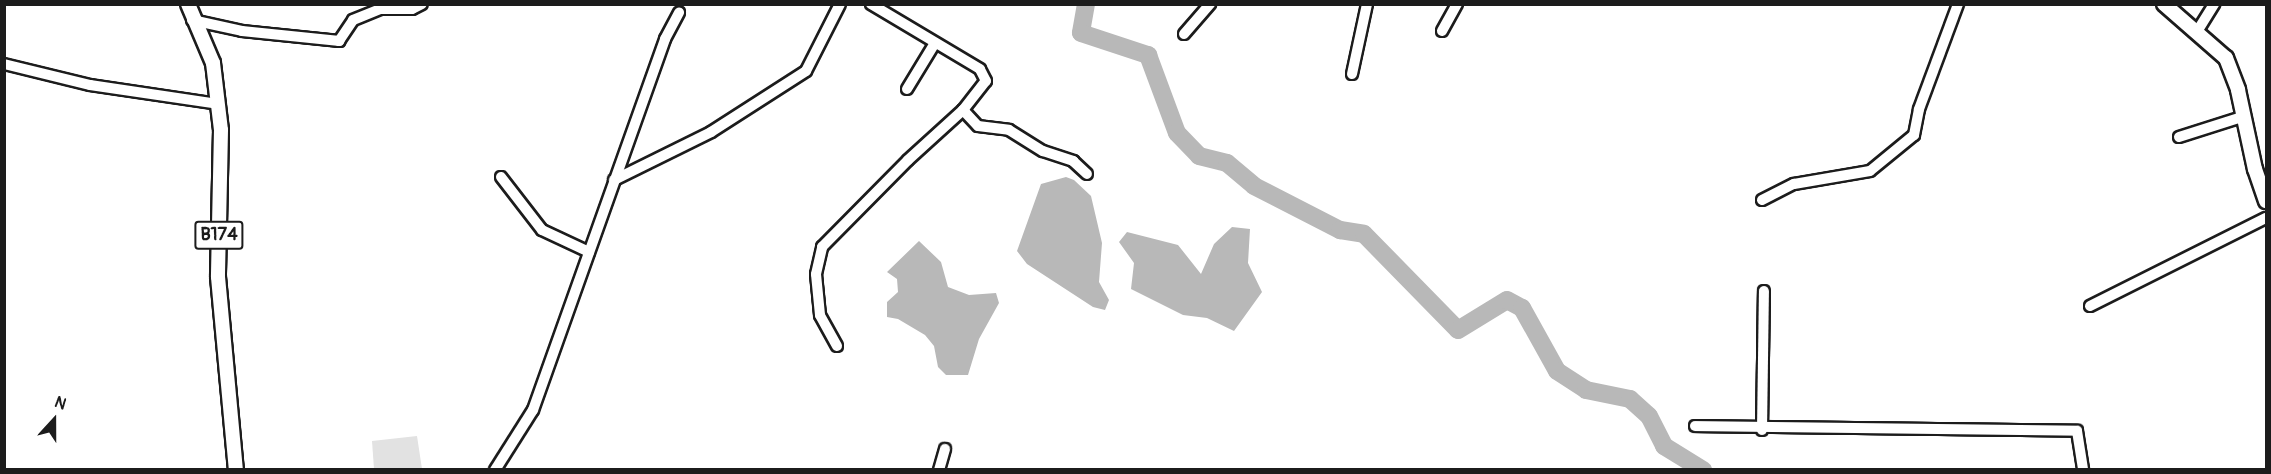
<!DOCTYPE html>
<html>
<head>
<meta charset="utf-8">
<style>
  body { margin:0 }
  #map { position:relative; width:2271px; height:474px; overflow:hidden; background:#fff; font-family:Pangolin,sans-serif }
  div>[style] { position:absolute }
  .green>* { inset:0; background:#e2e2e2 }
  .water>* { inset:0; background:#b8b8b8 }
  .river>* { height:18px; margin:-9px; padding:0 9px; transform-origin:9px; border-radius:9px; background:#b8b8b8 }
  .roads { filter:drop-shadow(2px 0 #1c1c1c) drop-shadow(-2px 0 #1c1c1c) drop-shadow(0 2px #1c1c1c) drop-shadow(0 -2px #1c1c1c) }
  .minor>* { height:10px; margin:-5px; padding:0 5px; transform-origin:5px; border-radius:5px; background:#fff }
  .major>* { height:14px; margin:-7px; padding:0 7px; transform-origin:7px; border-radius:7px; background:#fff }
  span { translate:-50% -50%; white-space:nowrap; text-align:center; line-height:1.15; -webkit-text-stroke:4.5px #fff; paint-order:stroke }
  .shield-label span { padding:2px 4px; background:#fff; border:2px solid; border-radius:4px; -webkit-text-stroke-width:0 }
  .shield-label { font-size:18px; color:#1c1c1c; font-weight:700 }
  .frame { position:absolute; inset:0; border:6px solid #1c1c1c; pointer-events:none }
  .north { position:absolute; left:24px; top:390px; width:60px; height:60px; -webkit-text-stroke:4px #fff; paint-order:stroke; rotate:21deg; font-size:16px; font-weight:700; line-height:24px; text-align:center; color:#1c1c1c }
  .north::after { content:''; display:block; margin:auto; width:21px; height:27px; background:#1c1c1c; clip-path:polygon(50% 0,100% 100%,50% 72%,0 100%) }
</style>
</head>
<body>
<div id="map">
  <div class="green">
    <div style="clip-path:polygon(417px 436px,422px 469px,374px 469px,372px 441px)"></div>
  </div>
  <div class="water">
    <div style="clip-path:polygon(1066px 177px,1074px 180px,1091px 196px,1102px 243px,1099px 282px,1109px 300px,1105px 310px,1093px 307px,1027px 264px,1017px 251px,1041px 184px)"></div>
    <div style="clip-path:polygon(1232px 227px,1250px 229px,1248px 263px,1262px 292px,1234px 331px,1207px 318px,1183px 315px,1131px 289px,1134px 263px,1119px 242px,1127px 232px,1178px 245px,1201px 274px,1214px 244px)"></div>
    <div style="clip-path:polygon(919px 241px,941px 262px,948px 287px,969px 295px,996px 293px,999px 303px,979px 339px,968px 375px,946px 375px,938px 367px,934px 346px,925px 335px,898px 319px,887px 317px,887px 302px,898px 292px,897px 279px,887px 272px)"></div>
  </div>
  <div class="river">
    <div style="left:1086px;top:4px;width:29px;rotate:100deg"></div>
    <div style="left:1081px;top:33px;width:71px;rotate:18.2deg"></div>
    <div style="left:1148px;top:55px;width:83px;rotate:69.6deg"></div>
    <div style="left:1177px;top:133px;width:32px;rotate:46deg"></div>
    <div style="left:1199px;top:156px;width:29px;rotate:14deg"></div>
    <div style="left:1227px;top:163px;width:35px;rotate:40deg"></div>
    <div style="left:1254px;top:186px;width:97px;rotate:27.1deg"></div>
    <div style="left:1340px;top:230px;width:24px;rotate:9deg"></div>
    <div style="left:1364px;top:234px;width:134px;rotate:45.6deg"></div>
    <div style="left:1458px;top:330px;width:57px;rotate:-31.5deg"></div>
    <div style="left:1507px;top:300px;width:17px;rotate:28deg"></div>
    <div style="left:1522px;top:308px;width:72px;rotate:60.9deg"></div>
    <div style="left:1557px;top:371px;width:35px;rotate:33deg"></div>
    <div style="left:1586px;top:390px;width:45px;rotate:11.6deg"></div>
    <div style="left:1630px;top:399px;width:25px;rotate:42deg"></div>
    <div style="left:1649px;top:416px;width:34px;rotate:63deg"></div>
    <div style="left:1664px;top:446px;width:46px;rotate:31.6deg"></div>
  </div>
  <div class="roads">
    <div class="minor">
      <div style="left:192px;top:20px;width:51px;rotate:12.4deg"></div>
      <div style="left:242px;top:31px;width:98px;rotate:5.9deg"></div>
      <div style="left:339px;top:41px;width:25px;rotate:-56deg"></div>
      <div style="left:353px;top:20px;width:29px;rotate:-22deg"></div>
      <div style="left:380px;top:9px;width:32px"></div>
      <div style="left:412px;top:9px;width:11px;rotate:-27deg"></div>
      <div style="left:2198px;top:30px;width:31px;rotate:-58deg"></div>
      <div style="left:1442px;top:31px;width:31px;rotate:-61deg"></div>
      <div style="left:1184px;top:34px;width:40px;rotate:-49deg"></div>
      <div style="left:4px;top:64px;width:89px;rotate:13.7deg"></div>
      <div style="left:90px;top:85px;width:129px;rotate:8.4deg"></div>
      <div style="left:1352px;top:74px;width:72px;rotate:-77.9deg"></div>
      <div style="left:907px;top:89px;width:54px;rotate:-58.7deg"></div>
      <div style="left:963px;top:110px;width:22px;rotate:47deg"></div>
      <div style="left:978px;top:126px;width:31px;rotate:7deg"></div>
      <div style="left:1009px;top:130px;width:40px;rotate:32deg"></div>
      <div style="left:1043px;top:151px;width:32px;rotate:18deg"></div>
      <div style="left:1073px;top:161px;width:19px;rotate:43deg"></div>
      <div style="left:2179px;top:137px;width:66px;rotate:-17.6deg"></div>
      <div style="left:501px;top:177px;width:67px;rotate:52.3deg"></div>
      <div style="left:542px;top:230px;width:52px;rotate:25.1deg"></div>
      <div style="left:614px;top:180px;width:108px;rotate:-26.3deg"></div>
      <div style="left:711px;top:132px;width:113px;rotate:-32.7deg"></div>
      <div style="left:806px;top:71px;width:75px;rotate:-63.1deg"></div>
      <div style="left:1762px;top:200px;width:36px;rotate:-27deg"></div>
      <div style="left:1794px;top:184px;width:77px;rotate:-9.7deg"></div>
      <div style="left:1870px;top:171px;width:57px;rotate:-39.3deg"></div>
      <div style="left:1914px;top:135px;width:26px;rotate:-79deg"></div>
      <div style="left:1919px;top:109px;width:112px;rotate:-69.6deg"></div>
      <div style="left:2090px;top:306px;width:197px;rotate:-26.6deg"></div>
      <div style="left:837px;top:346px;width:35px;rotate:-119deg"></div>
      <div style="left:820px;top:315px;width:41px;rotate:-95.6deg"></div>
      <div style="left:816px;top:274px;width:28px;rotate:-77deg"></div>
      <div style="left:822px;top:247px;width:122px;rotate:-45.3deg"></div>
      <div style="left:908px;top:160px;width:74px;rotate:-42.3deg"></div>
      <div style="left:963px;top:110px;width:37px;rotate:-52deg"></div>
      <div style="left:986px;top:81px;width:13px;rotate:-117deg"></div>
      <div style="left:980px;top:69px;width:127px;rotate:-149.2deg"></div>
      <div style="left:1695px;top:426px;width:382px;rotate:0.7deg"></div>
      <div style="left:2077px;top:431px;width:39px;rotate:81deg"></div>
      <div style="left:1762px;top:430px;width:139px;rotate:-89.2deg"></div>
      <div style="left:495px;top:470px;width:71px;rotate:-57.7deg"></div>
      <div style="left:533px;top:410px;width:394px;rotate:-70.4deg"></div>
      <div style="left:665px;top:39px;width:30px;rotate:-62deg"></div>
      <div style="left:939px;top:470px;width:22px;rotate:-74deg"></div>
    </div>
    <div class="major">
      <div style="left:188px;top:4px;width:64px;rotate:67deg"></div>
      <div style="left:213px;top:63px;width:67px;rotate:83.2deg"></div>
      <div style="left:221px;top:130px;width:147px;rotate:91.2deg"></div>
      <div style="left:218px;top:277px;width:194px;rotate:84.7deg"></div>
      <div style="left:2164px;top:4px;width:82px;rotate:41.1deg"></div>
      <div style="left:2226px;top:58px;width:34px;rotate:69deg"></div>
      <div style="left:2238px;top:90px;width:81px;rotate:77.9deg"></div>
      <div style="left:2255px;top:169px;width:34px;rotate:71deg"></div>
    </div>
  </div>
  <div class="shield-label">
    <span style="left:219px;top:235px">B174</span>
  </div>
  <div class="frame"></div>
  <div class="north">N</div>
</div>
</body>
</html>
